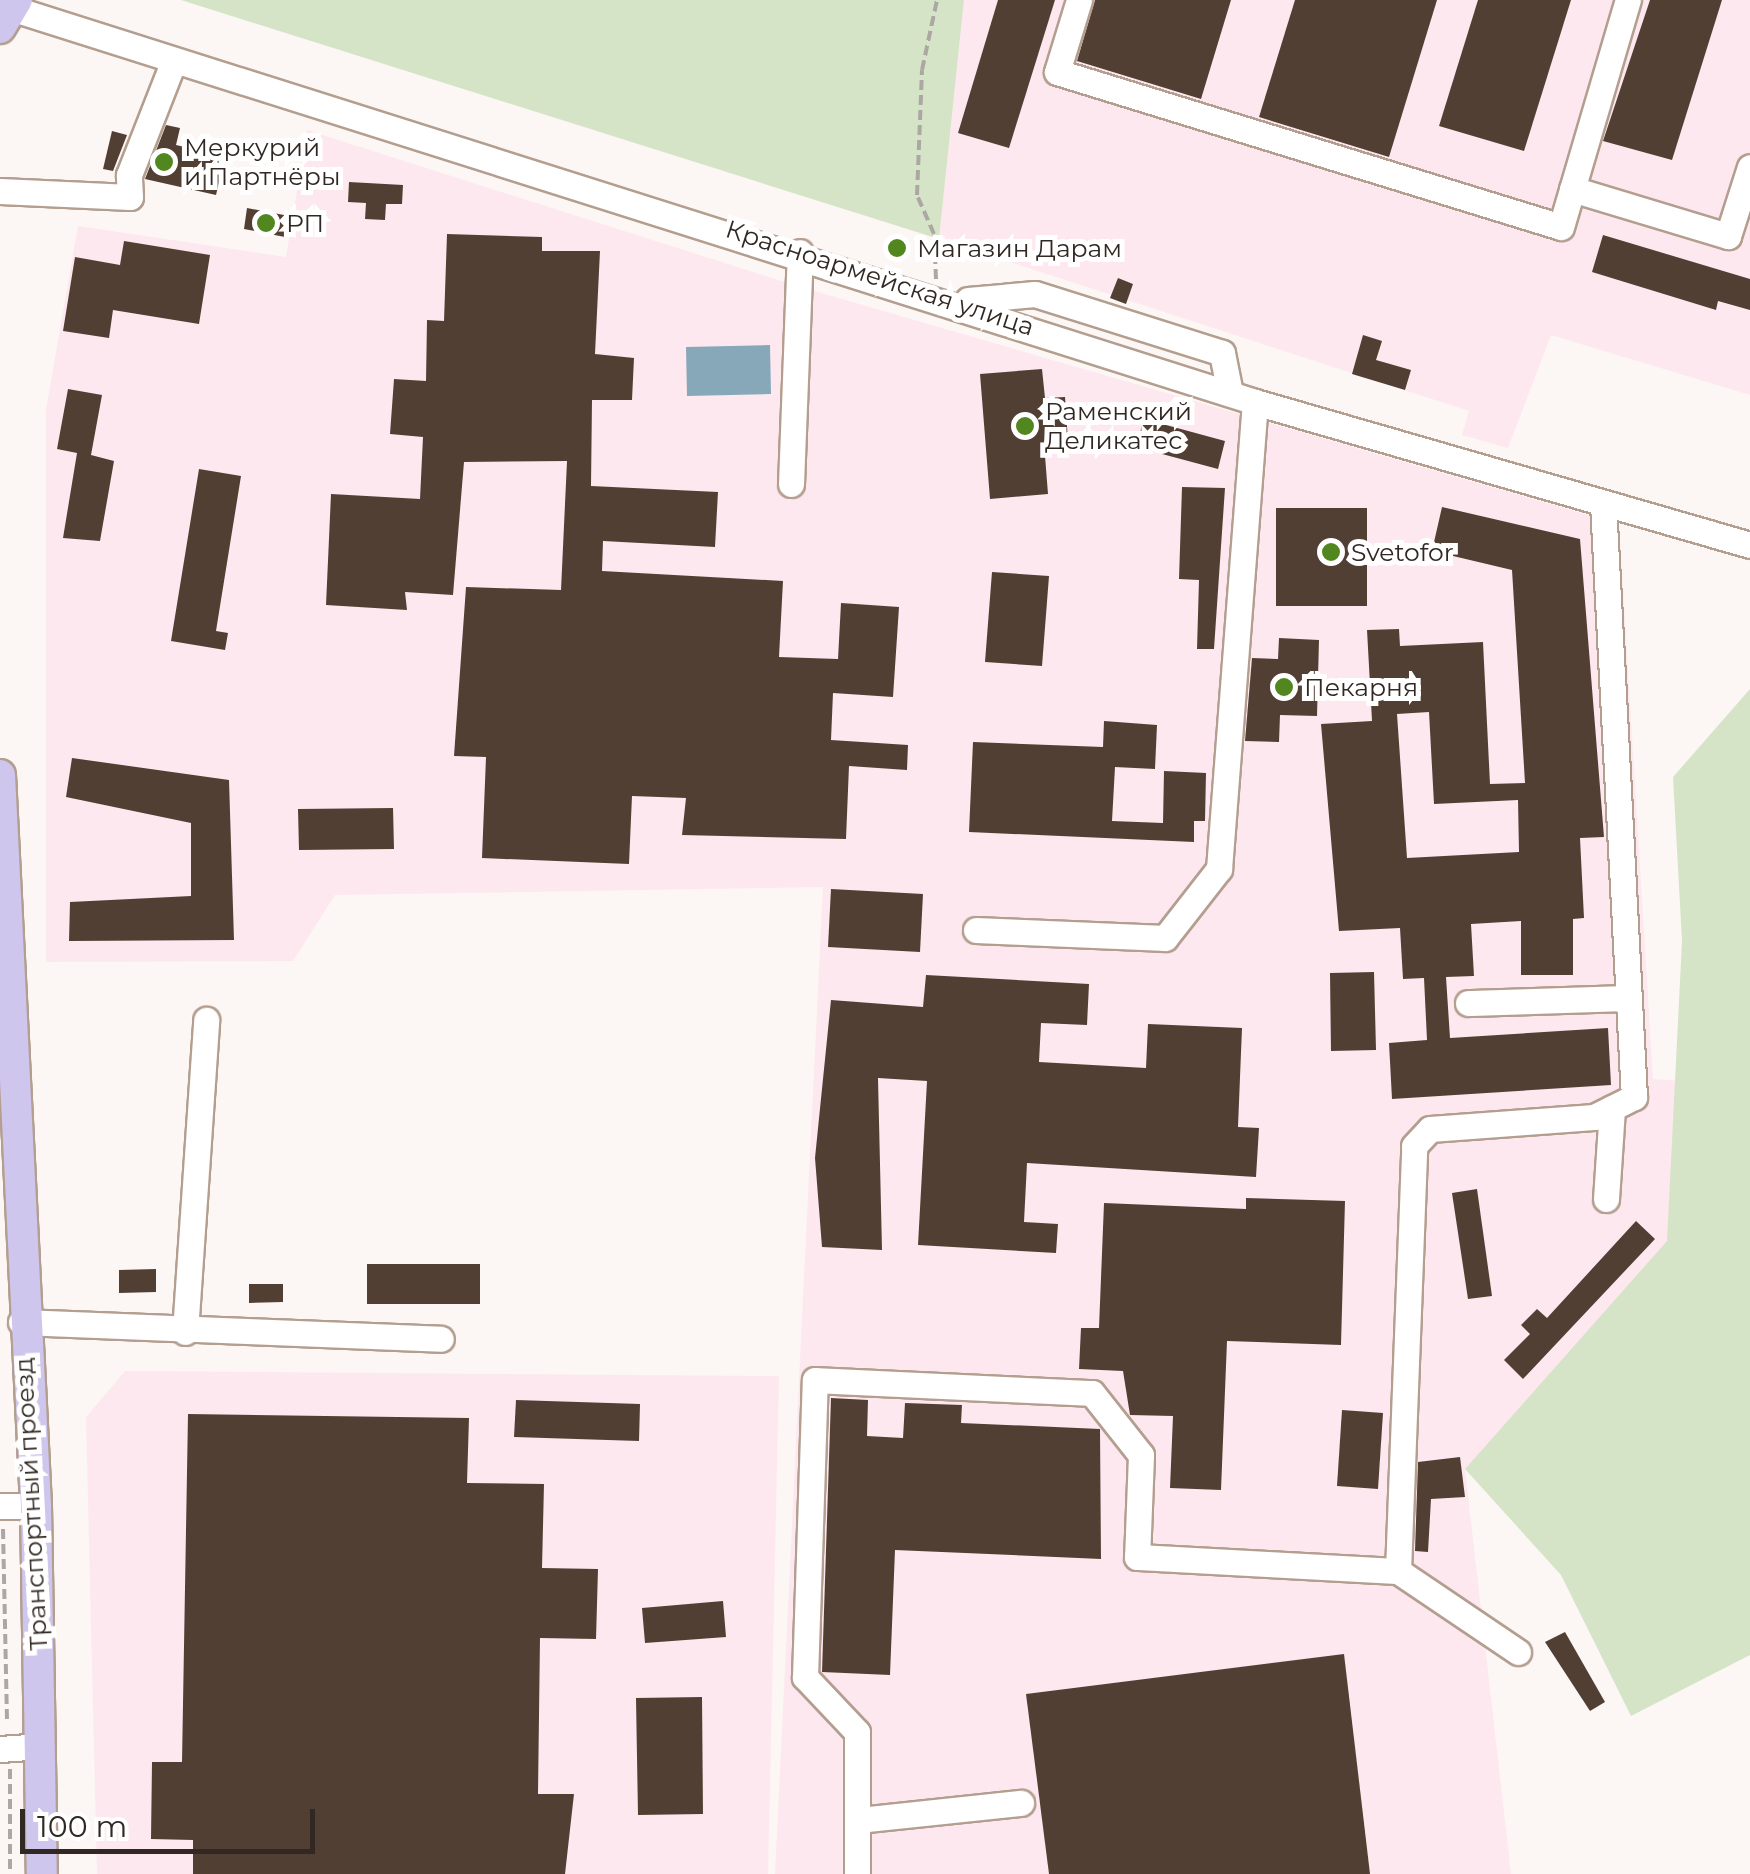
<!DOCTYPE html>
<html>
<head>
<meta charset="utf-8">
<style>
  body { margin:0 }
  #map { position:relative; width:1750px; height:1874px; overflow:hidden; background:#fcf7f4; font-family:Montserrat,sans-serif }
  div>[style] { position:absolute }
  .industrial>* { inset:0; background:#fde8ef }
  .green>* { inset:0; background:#d5e4c7 }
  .water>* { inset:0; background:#86a8b9 }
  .building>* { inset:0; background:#523f34 }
  .path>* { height:4px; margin-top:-2px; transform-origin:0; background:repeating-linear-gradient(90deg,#ada7a3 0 10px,transparent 0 15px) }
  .roads { filter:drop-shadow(2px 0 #b39e8f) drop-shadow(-2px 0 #b39e8f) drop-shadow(0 2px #b39e8f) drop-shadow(0 -2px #b39e8f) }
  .minor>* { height:25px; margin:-12.5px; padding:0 12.5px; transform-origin:12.5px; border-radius:12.5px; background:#fff }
  .major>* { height:30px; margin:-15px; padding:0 15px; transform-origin:15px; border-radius:15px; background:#cfc6ed }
  .dots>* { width:28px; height:28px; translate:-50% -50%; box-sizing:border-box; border:5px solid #fff; border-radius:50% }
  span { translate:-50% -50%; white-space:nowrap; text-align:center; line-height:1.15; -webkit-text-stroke:10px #fff; paint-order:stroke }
  .poi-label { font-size:25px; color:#312823 }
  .left { translate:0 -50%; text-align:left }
  .street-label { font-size:25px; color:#312823 }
  .scale { position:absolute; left:20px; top:1809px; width:295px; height:45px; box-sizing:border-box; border:5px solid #312823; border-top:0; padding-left:12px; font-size:30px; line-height:35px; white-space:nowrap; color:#312823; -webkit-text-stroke:8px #fff; paint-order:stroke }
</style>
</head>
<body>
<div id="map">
  <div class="industrial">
    <div style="clip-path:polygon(964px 0,1750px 0,1750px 395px,1551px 335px,1508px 448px,1462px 435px,1469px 411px,939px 239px)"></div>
    <div style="clip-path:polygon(307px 130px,797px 286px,1619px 524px,1653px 1079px,1740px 1085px,1740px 1196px,1465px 1469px,1511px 1874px,775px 1874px,823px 887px,335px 895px,293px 961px,46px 962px,46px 410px,78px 226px,286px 257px)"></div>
    <div style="clip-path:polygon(125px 1371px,779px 1376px,768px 1874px,97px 1874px,86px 1417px)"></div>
  </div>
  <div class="green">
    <div style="clip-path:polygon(181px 0,964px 0,939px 239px)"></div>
    <div style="clip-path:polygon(1750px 689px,1750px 1655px,1631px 1716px,1561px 1575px,1465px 1469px,1667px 1241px,1682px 941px,1673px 777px)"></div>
  </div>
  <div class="water">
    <div style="clip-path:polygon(770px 345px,771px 394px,687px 396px,686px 347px)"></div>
  </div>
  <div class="building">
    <div style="clip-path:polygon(998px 0,1055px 0,1009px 148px,958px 133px)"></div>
    <div style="clip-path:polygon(1095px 0,1231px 0,1201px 99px,1077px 61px)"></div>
    <div style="clip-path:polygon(1295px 0,1437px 0,1389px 157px,1259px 117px)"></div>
    <div style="clip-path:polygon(1478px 0,1571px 0,1524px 151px,1439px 126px)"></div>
    <div style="clip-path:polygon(1650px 0,1722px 0,1672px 160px,1603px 141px)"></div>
    <div style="clip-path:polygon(166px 125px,180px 128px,176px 145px,225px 156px,216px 195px,145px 179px)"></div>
    <div style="clip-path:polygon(112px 131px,127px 135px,113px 171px,103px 169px)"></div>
    <div style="clip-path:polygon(349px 182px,403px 185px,402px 204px,386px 204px,385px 220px,365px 219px,366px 203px,348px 202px)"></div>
    <div style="clip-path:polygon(247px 208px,289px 216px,285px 237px,244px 229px)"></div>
    <div style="clip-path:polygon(447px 234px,542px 237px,542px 251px,600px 251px,595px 354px,634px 358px,632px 400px,592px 400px,591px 486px,718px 492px,715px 547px,603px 541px,602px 571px,783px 581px,779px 657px,838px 659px,841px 603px,899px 607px,893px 697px,833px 693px,831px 740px,908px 745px,907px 770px,849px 766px,846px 839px,682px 835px,686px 798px,632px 796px,629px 864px,482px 858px,486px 757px,454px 756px,466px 587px,561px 590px,567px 461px,464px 462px,453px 595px,405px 592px,407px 610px,326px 605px,331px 494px,420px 499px,423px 437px,390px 434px,394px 379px,426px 381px,427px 320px,444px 321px)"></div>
    <div style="clip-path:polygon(1603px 235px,1750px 279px,1750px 310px,1718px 301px,1716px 310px,1592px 272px)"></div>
    <div style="clip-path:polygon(124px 241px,210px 255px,199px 324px,113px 310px,109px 338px,63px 331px,75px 257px,120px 265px)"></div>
    <div style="clip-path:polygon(1118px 278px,1133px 284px,1126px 304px,1110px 298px)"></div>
    <div style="clip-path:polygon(1363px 335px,1382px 341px,1376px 360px,1411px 370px,1405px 390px,1352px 374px)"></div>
    <div style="clip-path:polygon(1042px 369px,1045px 398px,1065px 397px,1068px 441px,1044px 443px,1048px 494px,990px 499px,980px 374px)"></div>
    <div style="clip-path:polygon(68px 389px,102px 395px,91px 455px,114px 461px,100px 541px,63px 538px,77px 453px,57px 449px)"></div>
    <div style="clip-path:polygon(1144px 419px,1225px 441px,1218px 469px,1136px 447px)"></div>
    <div style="clip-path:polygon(199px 469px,241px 476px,216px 631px,228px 633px,225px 650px,171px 641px)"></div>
    <div style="clip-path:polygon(1182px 487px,1225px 488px,1214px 649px,1197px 649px,1199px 580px,1179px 579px)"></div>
    <div style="clip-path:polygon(evenodd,1442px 507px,1580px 539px,1604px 837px,1580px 838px,1584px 918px,1573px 919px,1573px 975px,1521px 975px,1521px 921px,1471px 924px,1474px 976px,1446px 977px,1450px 1038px,1608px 1028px,1611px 1085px,1392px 1099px,1389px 1043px,1427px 1040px,1424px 978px,1403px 979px,1400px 928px,1339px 931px,1321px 724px,1372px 721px,1367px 630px,1399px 629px,1400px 646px,1483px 642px,1490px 784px,1525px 783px,1512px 570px,1432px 551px,1442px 507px,1429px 712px,1434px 804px,1518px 800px,1519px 852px,1407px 858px,1397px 714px,1429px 712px)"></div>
    <div style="clip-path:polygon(1276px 508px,1367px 508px,1367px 606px,1276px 606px)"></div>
    <div style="clip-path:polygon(992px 572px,1049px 576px,1042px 666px,985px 662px)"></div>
    <div style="clip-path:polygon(1279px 638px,1319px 640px,1317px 716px,1280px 715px,1279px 742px,1245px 741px,1252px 658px,1278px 659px)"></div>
    <div style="clip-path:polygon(1104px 721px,1157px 725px,1155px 769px,1115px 767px,1112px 821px,1163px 823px,1164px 771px,1206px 773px,1205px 821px,1194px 821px,1194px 842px,969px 832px,973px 742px,1103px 747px)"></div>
    <div style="clip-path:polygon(72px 758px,229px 780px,234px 940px,69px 941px,70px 902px,191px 896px,191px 823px,66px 797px)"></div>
    <div style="clip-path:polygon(393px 808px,394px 849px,299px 850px,298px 809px)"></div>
    <div style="clip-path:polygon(831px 889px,923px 894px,920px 952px,828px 947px)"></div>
    <div style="clip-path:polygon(1374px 972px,1376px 1050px,1331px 1051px,1330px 973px)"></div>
    <div style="clip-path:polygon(926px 975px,1089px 984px,1087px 1025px,1041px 1023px,1039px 1062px,1146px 1068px,1148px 1024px,1242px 1028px,1238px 1127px,1259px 1128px,1256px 1177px,1027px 1163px,1024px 1222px,1058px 1224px,1056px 1253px,918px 1245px,927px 1081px,878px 1078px,882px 1250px,822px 1247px,815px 1158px,831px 1000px,923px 1007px)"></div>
    <div style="clip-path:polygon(1477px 1189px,1492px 1296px,1468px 1299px,1452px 1193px)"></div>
    <div style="clip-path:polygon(1246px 1198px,1345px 1201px,1341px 1345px,1227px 1341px,1221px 1490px,1170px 1488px,1173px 1416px,1130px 1415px,1123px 1371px,1079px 1369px,1081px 1328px,1099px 1328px,1104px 1203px,1246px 1209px)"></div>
    <div style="clip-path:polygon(1636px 1221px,1655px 1239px,1523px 1379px,1504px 1360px,1530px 1334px,1521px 1325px,1537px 1309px,1547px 1318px)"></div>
    <div style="clip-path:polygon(367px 1264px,480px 1264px,480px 1304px,367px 1304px)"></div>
    <div style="clip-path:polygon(156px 1269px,156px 1292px,119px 1293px,119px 1270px)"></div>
    <div style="clip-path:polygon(249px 1284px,283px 1284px,283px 1302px,249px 1303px)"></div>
    <div style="clip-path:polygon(831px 1398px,868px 1400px,867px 1436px,903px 1438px,905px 1403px,962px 1405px,961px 1423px,1100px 1429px,1101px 1559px,895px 1550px,890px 1675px,822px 1672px)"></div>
    <div style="clip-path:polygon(516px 1400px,640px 1404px,639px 1441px,514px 1437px)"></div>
    <div style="clip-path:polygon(1342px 1410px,1383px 1413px,1378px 1489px,1337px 1486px)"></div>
    <div style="clip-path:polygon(188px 1414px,469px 1418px,467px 1483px,544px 1484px,542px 1568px,598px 1569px,596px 1639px,540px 1638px,538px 1794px,574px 1794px,565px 1874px,193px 1874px,193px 1840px,151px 1839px,152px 1762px,182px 1762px)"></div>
    <div style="clip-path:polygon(1460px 1457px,1465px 1497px,1431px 1499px,1428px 1552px,1415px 1551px,1418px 1462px)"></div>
    <div style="clip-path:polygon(723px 1601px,726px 1637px,645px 1643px,642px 1608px)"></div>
    <div style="clip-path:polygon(1565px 1632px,1605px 1702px,1590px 1711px,1545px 1642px)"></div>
    <div style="clip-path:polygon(1344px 1654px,1370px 1874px,1049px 1874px,1026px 1694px)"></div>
    <div style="clip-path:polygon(702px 1697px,703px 1814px,638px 1815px,636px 1698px)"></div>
  </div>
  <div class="path">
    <div style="left:936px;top:279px;width:45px;rotate:-92.5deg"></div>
    <div style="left:934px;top:234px;width:43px;rotate:-113.6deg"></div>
    <div style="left:917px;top:195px;width:125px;rotate:-87.7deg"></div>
    <div style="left:922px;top:70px;width:72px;rotate:-77.9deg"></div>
    <div style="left:3px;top:1529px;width:195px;rotate:88.8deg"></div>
    <div style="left:10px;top:1769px;width:105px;rotate:90deg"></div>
  </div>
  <div class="roads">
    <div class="minor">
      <div style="left:1079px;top:0;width:75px;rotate:107deg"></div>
      <div style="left:1057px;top:72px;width:527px;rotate:17.09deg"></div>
      <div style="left:1561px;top:227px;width:237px;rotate:-73.6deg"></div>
      <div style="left:11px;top:8px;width:1305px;rotate:17.57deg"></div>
      <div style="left:1255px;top:402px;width:515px;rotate:16.11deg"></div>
      <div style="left:1572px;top:189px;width:163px;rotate:16.8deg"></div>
      <div style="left:1728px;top:236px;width:72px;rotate:-72.3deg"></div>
      <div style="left:0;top:191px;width:130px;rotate:2.6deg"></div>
      <div style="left:130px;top:197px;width:22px;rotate:-93deg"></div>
      <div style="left:129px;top:175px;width:123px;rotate:-68.6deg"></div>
      <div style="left:968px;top:300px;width:67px;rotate:-5.1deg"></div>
      <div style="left:1035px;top:294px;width:196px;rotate:17.5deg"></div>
      <div style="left:1222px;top:353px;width:41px;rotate:78.7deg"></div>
      <div style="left:791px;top:484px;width:232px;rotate:-87.8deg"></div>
      <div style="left:976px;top:930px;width:189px;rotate:2.4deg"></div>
      <div style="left:1165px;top:938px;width:88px;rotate:-52deg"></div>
      <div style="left:1219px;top:869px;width:468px;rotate:-85.6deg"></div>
      <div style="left:1468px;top:1003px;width:161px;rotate:-1.8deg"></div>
      <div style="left:1606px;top:1199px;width:91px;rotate:-86.2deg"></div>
      <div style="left:21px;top:1322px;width:420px;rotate:2.3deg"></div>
      <div style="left:185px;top:1332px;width:313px;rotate:-86.1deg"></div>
      <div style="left:0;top:1506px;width:36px"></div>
      <div style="left:1518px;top:1652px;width:145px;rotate:-146deg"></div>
      <div style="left:1398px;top:1571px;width:425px;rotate:-87.8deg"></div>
      <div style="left:1414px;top:1146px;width:23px;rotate:-47deg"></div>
      <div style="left:1430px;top:1129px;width:164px;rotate:-4.2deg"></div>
      <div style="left:1594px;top:1117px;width:45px;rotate:-26.6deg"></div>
      <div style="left:1634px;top:1097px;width:594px;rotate:-92.99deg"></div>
      <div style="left:0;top:1749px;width:39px;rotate:-4deg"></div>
      <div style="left:858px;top:1820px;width:164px;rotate:-6deg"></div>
      <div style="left:857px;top:1874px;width:142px;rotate:-90deg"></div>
      <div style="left:857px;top:1732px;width:76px;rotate:-133.4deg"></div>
      <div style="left:805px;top:1677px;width:297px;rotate:-88.1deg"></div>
      <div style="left:815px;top:1380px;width:277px;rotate:2.7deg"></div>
      <div style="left:1092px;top:1393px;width:79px;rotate:51.7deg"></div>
      <div style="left:1141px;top:1455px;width:102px;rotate:92.2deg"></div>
      <div style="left:1137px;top:1557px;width:261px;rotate:3.1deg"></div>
    </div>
    <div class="major">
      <div style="left:0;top:28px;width:33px;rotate:-59deg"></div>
      <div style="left:0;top:775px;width:732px;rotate:87.18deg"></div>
      <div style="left:36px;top:1506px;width:368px;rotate:89.1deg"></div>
    </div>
  </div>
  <div class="dots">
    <div style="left:164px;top:162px;background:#52871f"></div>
    <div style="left:266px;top:223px;background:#52871f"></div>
    <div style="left:897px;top:248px;background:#52871f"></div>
    <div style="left:1025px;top:426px;background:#52871f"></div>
    <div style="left:1331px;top:552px;background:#52871f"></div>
    <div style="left:1284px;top:687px;background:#52871f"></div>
  </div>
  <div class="poi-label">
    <span class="left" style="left:184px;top:162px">Меркурий<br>и Партнёры</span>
    <span class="left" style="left:286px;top:223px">РП</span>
    <span class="left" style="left:917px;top:248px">Магазин Дарам</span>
    <span class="left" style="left:1045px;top:426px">Раменский<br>Деликатес</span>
    <span class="left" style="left:1351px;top:552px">Svetofor</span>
    <span class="left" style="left:1304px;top:687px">Пекарня</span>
  </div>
  <div class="street-label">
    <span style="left:880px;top:278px;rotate:18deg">Красноармейская улица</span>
    <span style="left:31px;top:1504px;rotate:-93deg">Транспортный проезд</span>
  </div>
  <div class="scale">100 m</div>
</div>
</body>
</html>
